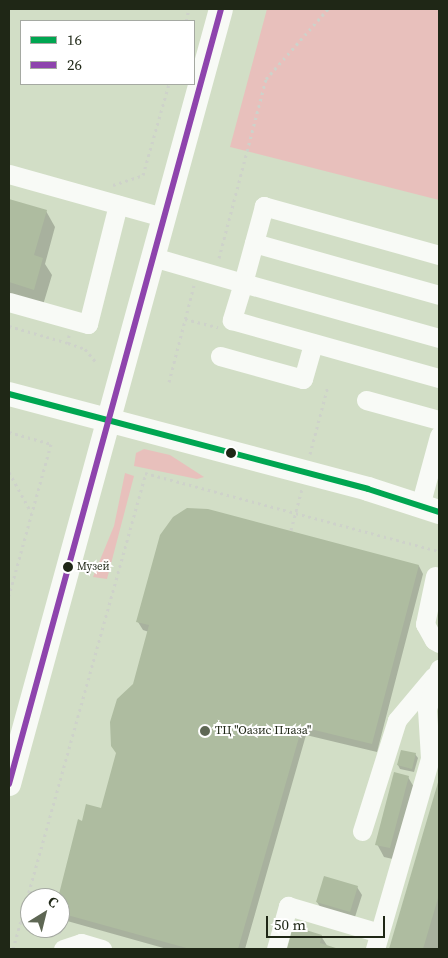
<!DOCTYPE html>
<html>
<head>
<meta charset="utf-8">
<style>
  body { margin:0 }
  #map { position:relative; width:448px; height:958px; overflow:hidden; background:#d2dec6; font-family:"Source Serif 4",serif }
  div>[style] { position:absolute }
  .green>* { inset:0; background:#e8c0bc }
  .shadow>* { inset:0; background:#0003 }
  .building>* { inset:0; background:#aebca0 }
  .path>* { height:3px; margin-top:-1.5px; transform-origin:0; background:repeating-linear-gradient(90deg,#ced2ca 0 2.5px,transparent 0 6.5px) }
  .minor>* { height:19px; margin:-9.5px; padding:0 9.5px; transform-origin:9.5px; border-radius:9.5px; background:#f8faf6 }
  .major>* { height:24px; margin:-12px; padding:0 12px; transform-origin:12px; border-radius:12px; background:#f8faf6 }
  .bus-1>* { height:6px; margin:-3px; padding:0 3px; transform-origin:3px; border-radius:3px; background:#00a651 }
  .bus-2>* { height:6px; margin:-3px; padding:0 3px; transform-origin:3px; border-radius:3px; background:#8e44ad }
  .dots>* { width:14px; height:14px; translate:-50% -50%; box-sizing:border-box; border:2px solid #fff; border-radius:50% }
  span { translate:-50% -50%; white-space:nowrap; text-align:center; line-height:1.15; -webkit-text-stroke:4px #fff; paint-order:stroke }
  .bus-label { font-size:11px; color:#1f2716 }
  .left { translate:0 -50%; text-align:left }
  .poi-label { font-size:12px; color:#1f2716 }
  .frame { position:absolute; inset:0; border:10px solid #1f2716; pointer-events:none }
  .legend { position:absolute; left:20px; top:20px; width:175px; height:65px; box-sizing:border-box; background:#fff; border:1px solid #a5a9a2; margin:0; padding:6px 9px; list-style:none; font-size:15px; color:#1f2716 }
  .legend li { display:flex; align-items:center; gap:10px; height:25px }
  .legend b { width:25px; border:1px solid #a5a9a2 }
  .north { position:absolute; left:20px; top:888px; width:50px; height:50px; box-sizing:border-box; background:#fff; border:1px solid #a5a9a2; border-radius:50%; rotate:36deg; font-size:14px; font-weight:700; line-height:20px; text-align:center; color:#1f2716 }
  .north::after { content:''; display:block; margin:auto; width:18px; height:22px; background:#5e6754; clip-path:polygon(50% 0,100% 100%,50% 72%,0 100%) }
  .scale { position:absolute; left:266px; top:916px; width:119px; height:22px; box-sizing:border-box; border:2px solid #1f2716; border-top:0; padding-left:6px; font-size:15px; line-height:18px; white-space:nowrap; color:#1f2716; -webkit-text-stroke:4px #fff; paint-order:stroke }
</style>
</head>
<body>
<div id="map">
  <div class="green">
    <div style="clip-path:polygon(267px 9px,439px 9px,439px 200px,230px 147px)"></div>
    <div style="clip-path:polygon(144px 449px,170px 455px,204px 477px,197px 479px,134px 466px,136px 453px)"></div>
    <div style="clip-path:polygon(125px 473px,134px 476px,107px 579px,93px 577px,114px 526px)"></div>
  </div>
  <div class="shadow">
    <div style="clip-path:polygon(9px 200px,46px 211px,55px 227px,45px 264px,52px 275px,43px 305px,11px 296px,9px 292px)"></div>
    <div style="clip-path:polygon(419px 566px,423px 574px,377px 752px,306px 735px,245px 949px,167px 949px,60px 919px,60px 898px,83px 822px,102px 809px,117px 754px,149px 632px,143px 630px,138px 622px)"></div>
    <div style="clip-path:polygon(415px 754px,418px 758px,414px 772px,400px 769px,398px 765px)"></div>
    <div style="clip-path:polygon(408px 777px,415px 789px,397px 860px,384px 857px,377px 844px)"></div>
    <div style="clip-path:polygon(439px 781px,439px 949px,390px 949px)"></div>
    <div style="clip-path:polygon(357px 887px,362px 895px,354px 920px,322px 910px,317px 902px)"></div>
    <div style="clip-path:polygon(294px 928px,321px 936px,328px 947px,337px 949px,288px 949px)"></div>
  </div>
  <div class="building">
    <div style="clip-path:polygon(9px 199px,47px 210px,34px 255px,43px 258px,34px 290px,9px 282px)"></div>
    <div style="clip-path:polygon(187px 508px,208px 509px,419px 565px,372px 744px,302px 727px,238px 949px,190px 949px,60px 913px,58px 898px,78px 819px,82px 821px,86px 804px,101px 808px,116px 753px,111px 746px,110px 722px,117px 699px,133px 684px,149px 625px,136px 622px,160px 535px,173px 517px)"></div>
    <div style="clip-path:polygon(401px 750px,416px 753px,412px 769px,397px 765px)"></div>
    <div style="clip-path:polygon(394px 772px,409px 776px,390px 848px,375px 845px)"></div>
    <div style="clip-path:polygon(439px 779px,439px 895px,423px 949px,389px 949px)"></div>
    <div style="clip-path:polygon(324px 876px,358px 886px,350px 912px,316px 902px)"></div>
    <div style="clip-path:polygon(293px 926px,322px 935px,320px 943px,339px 949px,287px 949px)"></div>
  </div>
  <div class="path">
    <div style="left:186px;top:21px;width:12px;rotate:-76deg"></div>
    <div style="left:113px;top:185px;width:32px;rotate:-18deg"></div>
    <div style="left:143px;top:175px;width:95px;rotate:-74.1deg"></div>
    <div style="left:219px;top:258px;width:185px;rotate:-75.3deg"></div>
    <div style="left:266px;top:79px;width:94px;rotate:-48.5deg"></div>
    <div style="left:185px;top:319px;width:34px;rotate:14deg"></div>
    <div style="left:9px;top:326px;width:61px;rotate:16.1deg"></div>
    <div style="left:69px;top:335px;width:8px;rotate:97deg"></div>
    <div style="left:68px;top:343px;width:18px;rotate:19deg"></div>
    <div style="left:85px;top:349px;width:16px;rotate:50deg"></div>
    <div style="left:169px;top:382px;width:100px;rotate:-75.5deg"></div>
    <div style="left:9px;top:432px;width:44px;rotate:15.9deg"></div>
    <div style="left:51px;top:444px;width:157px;rotate:105.5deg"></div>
    <div style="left:310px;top:454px;width:70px;rotate:-75.2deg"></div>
    <div style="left:9px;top:472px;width:46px;rotate:61.2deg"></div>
    <div style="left:145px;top:473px;width:304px;rotate:14.9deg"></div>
    <div style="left:291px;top:530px;width:42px;rotate:-75deg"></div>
    <div style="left:20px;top:921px;width:10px;rotate:17deg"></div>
    <div style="left:46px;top:928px;width:16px;rotate:15deg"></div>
    <div style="left:13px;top:949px;width:494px;rotate:-74.4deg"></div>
  </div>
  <div class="minor">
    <div style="left:9px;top:174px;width:160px;rotate:15.6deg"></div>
    <div style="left:254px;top:243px;width:192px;rotate:15.7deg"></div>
    <div style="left:439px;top:255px;width:182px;rotate:-164.4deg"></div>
    <div style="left:264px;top:206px;width:80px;rotate:105.3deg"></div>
    <div style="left:243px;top:283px;width:204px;rotate:15.7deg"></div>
    <div style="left:153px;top:257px;width:94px;rotate:16.1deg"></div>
    <div style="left:243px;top:283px;width:39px;rotate:107deg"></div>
    <div style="left:232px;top:320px;width:215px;rotate:15.7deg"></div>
    <div style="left:9px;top:302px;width:82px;rotate:15.6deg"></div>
    <div style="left:88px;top:324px;width:123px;rotate:-75.9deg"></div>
    <div style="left:220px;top:356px;width:86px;rotate:15.5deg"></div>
    <div style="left:303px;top:379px;width:37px;rotate:-74deg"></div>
    <div style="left:366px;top:400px;width:76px;rotate:15.3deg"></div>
    <div style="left:420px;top:506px;width:73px;rotate:-74.8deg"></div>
    <div style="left:435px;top:576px;width:49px;rotate:101.8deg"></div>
    <div style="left:425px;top:624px;width:18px;rotate:61deg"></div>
    <div style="left:434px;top:640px;width:6px;rotate:31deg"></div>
    <div style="left:362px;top:831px;width:116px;rotate:-72.5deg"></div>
    <div style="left:397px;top:720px;width:57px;rotate:-49.9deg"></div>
    <div style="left:63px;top:949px;width:19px;rotate:-18deg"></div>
    <div style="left:81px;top:943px;width:22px;rotate:16deg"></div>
    <div style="left:276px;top:949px;width:45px;rotate:-74.4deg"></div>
    <div style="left:288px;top:906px;width:95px;rotate:16.5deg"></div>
    <div style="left:375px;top:949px;width:199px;rotate:-73.9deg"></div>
    <div style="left:430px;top:758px;width:49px;rotate:-93.5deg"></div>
    <div style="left:427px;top:709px;width:42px;rotate:-73.3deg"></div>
  </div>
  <div class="major">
    <div style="left:9px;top:394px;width:371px;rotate:14.8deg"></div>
    <div style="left:368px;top:489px;width:75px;rotate:17.9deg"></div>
    <div style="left:9px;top:784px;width:803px;rotate:-74.7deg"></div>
  </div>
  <div class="bus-1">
    <div style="left:9px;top:394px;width:371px;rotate:14.8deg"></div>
    <div style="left:368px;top:489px;width:75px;rotate:17.9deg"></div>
  </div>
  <div class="bus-2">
    <div style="left:9px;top:784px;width:803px;rotate:-74.7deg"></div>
  </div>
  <div class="dots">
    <div style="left:231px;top:453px;background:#1f2716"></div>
    <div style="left:68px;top:567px;background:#1f2716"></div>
    <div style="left:205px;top:731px;background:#5e6754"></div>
  </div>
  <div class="bus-label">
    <span class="left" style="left:77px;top:567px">Музей</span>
  </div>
  <div class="poi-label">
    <span class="left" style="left:215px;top:731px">ТЦ "Оазис Плаза"</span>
  </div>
  <div class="frame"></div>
  <ul class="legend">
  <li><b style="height:6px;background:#00a651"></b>16</li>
  <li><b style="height:6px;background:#8e44ad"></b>26</li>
  </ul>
  <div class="north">С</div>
  <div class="scale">50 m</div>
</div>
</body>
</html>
